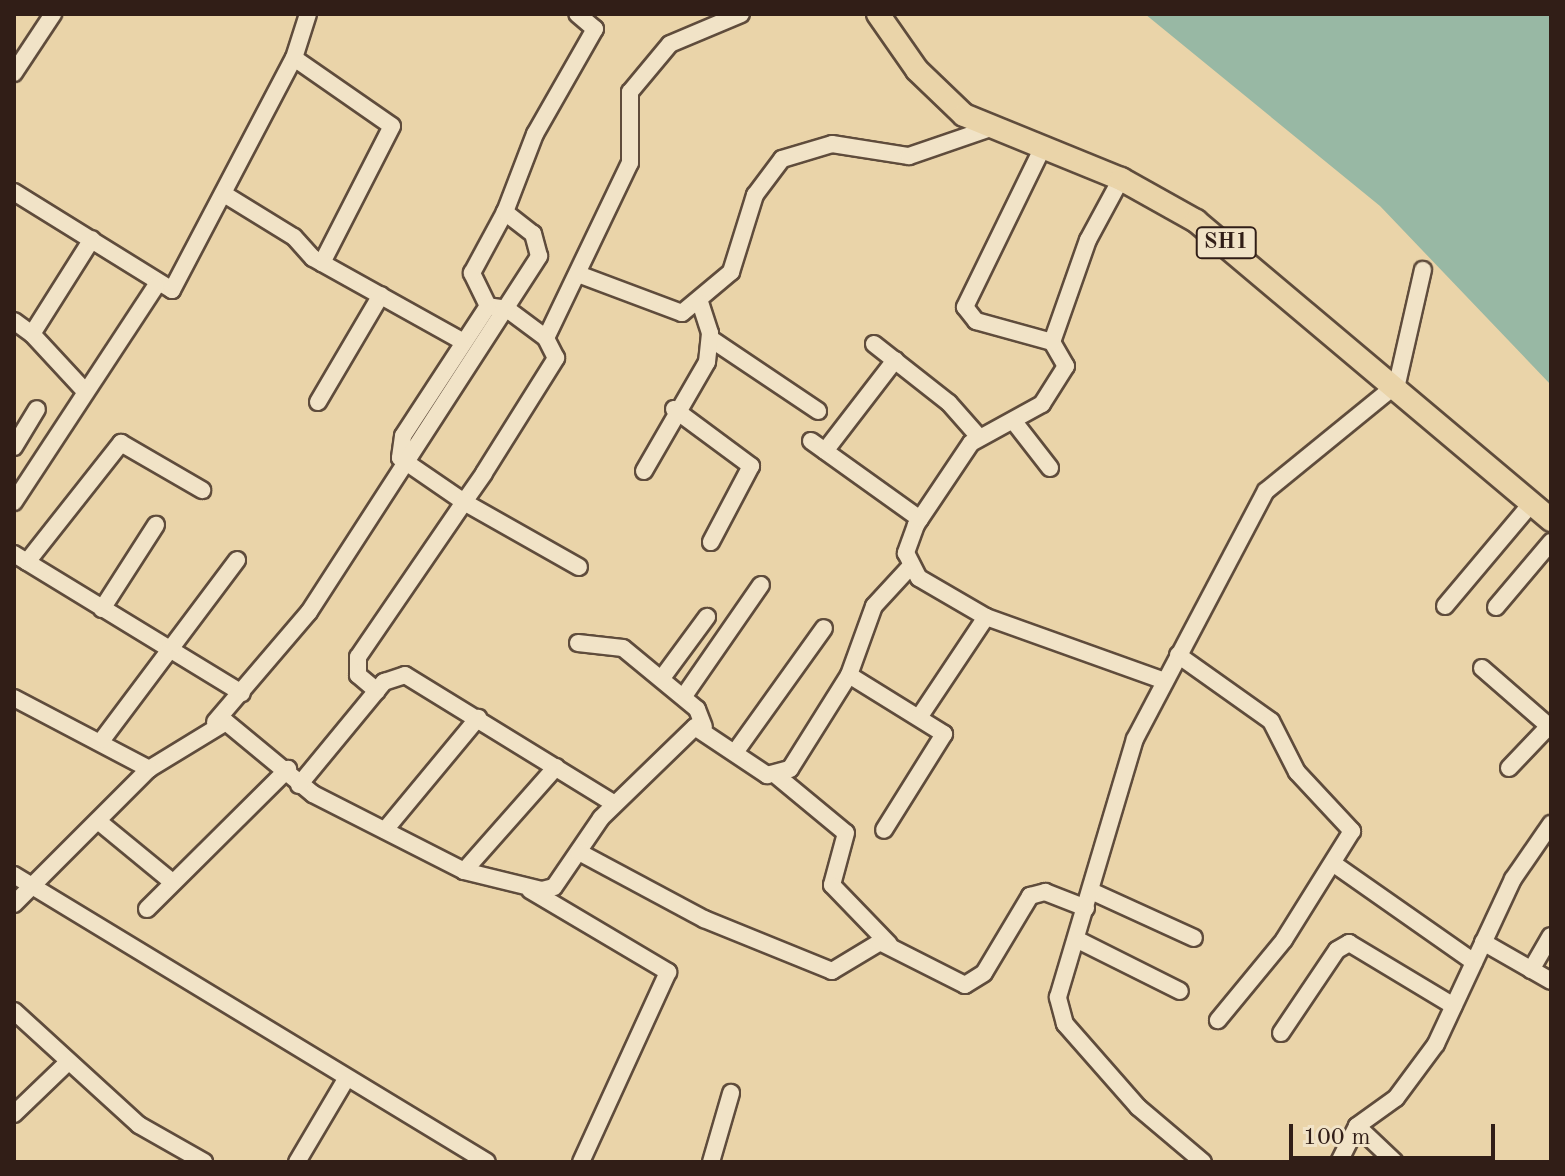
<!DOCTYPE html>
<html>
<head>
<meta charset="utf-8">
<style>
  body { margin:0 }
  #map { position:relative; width:1565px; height:1176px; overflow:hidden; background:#ead4a9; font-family:"Old Standard TT",serif }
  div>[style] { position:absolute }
  .water>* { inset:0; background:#98b8a4 }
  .roads { filter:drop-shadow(2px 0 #5f4c3c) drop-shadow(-2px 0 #5f4c3c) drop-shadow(0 2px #5f4c3c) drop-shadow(0 -2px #5f4c3c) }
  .minor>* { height:16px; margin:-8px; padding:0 8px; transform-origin:8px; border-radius:8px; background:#f1e3c7 }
  .major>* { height:22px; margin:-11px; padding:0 11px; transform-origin:11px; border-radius:11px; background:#ead4a9 }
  span { translate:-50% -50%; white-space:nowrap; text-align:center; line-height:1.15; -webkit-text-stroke:7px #f1e3c7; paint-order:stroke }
  .shield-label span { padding:2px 6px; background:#f1e3c7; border:2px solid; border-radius:6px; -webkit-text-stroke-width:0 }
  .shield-label { font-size:22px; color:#311e17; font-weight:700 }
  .frame { position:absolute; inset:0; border:16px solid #311e17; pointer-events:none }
  .scale { position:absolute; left:1289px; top:1124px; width:206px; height:36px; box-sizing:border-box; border:4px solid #311e17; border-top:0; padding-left:10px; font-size:24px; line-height:28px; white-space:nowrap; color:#311e17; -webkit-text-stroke:6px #f1e3c7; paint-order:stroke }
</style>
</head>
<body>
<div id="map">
  <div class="water">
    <div style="clip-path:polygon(1145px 14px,1551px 14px,1551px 385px,1380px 206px)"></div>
  </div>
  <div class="roads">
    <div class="minor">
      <div style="left:294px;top:58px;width:119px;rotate:34.8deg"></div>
      <div style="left:392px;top:126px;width:154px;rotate:117.1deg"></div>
      <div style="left:14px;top:73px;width:71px;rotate:-56.5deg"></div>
      <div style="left:1042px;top:149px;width:176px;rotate:116deg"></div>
      <div style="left:965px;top:307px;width:18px;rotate:52deg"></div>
      <div style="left:976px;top:321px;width:79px;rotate:15.4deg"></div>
      <div style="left:1052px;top:342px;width:28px;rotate:60deg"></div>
      <div style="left:1066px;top:366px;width:45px;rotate:122.3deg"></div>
      <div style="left:1042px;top:404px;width:81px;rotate:151.2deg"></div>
      <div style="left:971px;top:443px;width:99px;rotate:123.9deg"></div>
      <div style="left:916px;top:525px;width:30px;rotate:110deg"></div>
      <div style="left:906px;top:553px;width:28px;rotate:63deg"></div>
      <div style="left:919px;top:578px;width:78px;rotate:30.2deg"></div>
      <div style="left:986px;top:617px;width:190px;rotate:19.7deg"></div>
      <div style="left:14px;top:192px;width:186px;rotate:31.8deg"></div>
      <div style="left:172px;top:290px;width:262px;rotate:-62.3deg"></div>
      <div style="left:294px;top:58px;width:46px;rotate:-72.3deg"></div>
      <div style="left:224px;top:194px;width:82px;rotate:31.6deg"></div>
      <div style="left:294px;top:237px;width:28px;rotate:48deg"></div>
      <div style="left:313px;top:258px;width:171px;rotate:29.1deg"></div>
      <div style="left:578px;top:274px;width:111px;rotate:20.6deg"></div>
      <div style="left:682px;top:313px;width:64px;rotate:-39.9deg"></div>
      <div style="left:731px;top:272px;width:81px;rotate:-72.7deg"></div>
      <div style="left:755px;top:195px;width:45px;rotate:-53.1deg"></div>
      <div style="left:782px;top:159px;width:52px;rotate:-16.7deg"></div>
      <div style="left:832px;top:144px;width:78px;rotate:8.9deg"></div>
      <div style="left:909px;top:156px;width:83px;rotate:-18.9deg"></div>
      <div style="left:488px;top:306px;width:37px;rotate:-116deg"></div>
      <div style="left:472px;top:273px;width:69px;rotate:-61.6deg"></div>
      <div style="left:14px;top:321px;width:22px;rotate:36deg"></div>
      <div style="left:32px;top:334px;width:112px;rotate:-57.7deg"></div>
      <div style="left:32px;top:334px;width:75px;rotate:47.2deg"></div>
      <div style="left:546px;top:338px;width:194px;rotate:-64.4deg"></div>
      <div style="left:630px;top:163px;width:71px;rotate:-90deg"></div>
      <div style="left:630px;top:92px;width:62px;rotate:-50.2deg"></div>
      <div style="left:670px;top:44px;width:77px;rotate:-22.9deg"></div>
      <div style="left:711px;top:339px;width:129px;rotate:33.9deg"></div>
      <div style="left:1052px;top:342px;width:108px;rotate:-70.6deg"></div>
      <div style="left:1088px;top:240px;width:69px;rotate:-61.6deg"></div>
      <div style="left:874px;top:344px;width:95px;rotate:38.2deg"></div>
      <div style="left:949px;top:403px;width:45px;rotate:48.6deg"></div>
      <div style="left:318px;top:402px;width:124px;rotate:-59.5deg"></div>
      <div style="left:674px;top:409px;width:96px;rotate:36.5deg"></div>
      <div style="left:751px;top:466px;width:86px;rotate:117.8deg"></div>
      <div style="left:1015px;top:423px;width:57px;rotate:52.1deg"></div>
      <div style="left:811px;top:441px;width:134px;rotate:35.6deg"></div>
      <div style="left:14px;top:447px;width:44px;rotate:-58.8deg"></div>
      <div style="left:825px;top:451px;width:115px;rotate:-52.4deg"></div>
      <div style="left:644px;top:471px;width:126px;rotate:-60deg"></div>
      <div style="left:707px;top:362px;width:29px;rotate:-84deg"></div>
      <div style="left:710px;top:333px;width:32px;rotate:-108deg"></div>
      <div style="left:14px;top:502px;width:258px;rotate:-56.7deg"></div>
      <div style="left:14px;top:554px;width:267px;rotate:31.4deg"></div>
      <div style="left:27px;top:562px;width:152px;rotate:-51.7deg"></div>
      <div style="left:121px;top:443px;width:94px;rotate:30.1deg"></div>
      <div style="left:1445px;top:606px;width:133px;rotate:-49.9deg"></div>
      <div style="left:1496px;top:607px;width:85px;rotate:-49.8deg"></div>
      <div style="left:102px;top:609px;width:100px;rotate:-57.3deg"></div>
      <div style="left:578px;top:643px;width:45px;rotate:6.3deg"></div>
      <div style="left:623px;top:648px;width:96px;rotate:39.5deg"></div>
      <div style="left:697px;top:709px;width:19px;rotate:69deg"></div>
      <div style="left:1178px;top:655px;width:114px;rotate:35.4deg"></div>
      <div style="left:1271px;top:721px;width:57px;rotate:63deg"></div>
      <div style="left:1297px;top:772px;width:81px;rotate:47deg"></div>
      <div style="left:1352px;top:831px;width:128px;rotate:122deg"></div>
      <div style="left:1284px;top:940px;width:104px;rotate:129.5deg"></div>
      <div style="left:1482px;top:668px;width:91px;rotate:41deg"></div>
      <div style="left:849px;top:675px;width:112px;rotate:31.8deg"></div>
      <div style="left:944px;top:734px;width:113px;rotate:122deg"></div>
      <div style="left:662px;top:678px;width:76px;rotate:-53.6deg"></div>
      <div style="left:377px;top:691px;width:25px;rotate:-140deg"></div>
      <div style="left:358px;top:675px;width:18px;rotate:-90deg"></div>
      <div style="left:358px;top:657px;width:188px;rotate:-55.6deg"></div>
      <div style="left:464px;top:502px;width:35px;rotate:-55deg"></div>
      <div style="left:484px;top:473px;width:136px;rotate:-57.9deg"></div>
      <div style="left:556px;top:358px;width:22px;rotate:-117deg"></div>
      <div style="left:546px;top:338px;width:49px;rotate:-143.4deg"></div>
      <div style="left:507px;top:309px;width:19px;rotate:-171deg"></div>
      <div style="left:488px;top:306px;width:155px;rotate:123.2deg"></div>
      <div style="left:403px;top:436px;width:22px;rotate:98deg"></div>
      <div style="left:400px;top:458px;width:78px;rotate:34.5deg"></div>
      <div style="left:464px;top:502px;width:132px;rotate:29.5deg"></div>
      <div style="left:684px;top:696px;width:135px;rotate:-55.3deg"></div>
      <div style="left:14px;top:698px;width:153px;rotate:27.7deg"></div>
      <div style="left:149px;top:769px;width:90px;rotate:-31.4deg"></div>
      <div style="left:226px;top:722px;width:113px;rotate:39.6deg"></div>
      <div style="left:313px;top:794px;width:169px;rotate:27deg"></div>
      <div style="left:464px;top:871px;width:80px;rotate:13.7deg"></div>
      <div style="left:542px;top:890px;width:12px;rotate:-14deg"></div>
      <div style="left:554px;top:887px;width:83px;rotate:-55.7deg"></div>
      <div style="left:601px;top:818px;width:131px;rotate:-44.1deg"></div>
      <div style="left:695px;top:727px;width:87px;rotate:33.7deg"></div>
      <div style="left:767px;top:775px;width:24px;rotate:-15deg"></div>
      <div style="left:790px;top:769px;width:111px;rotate:-57.9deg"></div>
      <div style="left:849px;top:675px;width:73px;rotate:-70.1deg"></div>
      <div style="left:874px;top:606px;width:53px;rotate:-47.3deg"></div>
      <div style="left:920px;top:716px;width:119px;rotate:-56.3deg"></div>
      <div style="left:215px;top:722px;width:145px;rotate:-49.5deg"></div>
      <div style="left:309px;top:612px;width:424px;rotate:-57.1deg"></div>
      <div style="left:539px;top:256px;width:23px;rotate:-105deg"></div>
      <div style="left:533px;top:234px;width:36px;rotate:-142deg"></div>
      <div style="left:505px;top:212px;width:84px;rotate:-69deg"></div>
      <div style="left:535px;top:134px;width:121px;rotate:-60.3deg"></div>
      <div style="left:595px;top:29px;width:23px;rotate:-140deg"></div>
      <div style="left:102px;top:740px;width:225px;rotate:-53.1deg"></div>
      <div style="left:736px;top:751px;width:151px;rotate:-54.4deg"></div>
      <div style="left:1509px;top:768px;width:58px;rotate:-46.4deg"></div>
      <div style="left:777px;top:776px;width:89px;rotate:39.6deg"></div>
      <div style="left:846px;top:833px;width:54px;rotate:105.1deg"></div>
      <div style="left:832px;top:885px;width:82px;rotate:46deg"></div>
      <div style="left:299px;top:785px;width:134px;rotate:-50.5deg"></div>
      <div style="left:384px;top:682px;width:22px;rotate:-18deg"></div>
      <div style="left:405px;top:675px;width:246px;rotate:31.6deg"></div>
      <div style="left:98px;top:821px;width:94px;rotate:39.4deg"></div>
      <div style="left:385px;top:830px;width:146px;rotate:-50.3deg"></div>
      <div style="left:579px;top:852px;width:142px;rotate:28.2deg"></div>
      <div style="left:704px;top:919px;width:138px;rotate:22.1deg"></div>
      <div style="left:832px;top:971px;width:56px;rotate:-31.1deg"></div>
      <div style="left:880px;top:942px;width:95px;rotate:26.8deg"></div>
      <div style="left:965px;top:985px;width:22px;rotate:-32deg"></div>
      <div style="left:984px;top:973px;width:90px;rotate:-59.1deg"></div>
      <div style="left:1030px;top:896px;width:16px;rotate:-15deg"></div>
      <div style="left:1045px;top:892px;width:44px;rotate:21.3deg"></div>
      <div style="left:1334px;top:864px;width:171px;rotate:35deg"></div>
      <div style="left:464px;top:871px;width:139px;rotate:-48.5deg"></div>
      <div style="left:14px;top:875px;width:553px;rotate:31.25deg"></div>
      <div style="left:530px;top:890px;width:161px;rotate:30.7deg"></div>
      <div style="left:668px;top:972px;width:209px;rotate:114.6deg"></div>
      <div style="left:1091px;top:891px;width:113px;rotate:24.5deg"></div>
      <div style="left:14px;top:904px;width:191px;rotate:-45deg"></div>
      <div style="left:147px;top:909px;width:199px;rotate:-44.8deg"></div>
      <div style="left:1076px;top:939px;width:116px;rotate:26.6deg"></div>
      <div style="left:1483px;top:942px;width:78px;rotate:29.8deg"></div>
      <div style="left:1531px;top:970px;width:39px;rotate:-60deg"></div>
      <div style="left:14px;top:1011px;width:169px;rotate:42.4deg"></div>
      <div style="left:139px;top:1125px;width:75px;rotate:29.6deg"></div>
      <div style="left:1281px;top:1033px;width:100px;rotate:-56deg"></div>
      <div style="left:1337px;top:950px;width:14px;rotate:-30deg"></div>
      <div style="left:1349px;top:943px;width:122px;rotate:31deg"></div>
      <div style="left:14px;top:1114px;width:74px;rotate:-43.9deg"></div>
      <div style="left:1357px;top:1126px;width:52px;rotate:43.5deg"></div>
      <div style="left:297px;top:1162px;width:96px;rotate:-59.4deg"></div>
      <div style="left:711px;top:1162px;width:72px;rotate:-73.8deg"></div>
      <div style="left:1203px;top:1162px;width:85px;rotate:-139.8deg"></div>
      <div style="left:1138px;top:1107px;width:111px;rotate:-131.3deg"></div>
      <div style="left:1065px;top:1024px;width:28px;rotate:-105deg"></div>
      <div style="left:1058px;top:997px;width:269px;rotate:-73.4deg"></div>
      <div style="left:1135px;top:739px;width:280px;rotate:-62.2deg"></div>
      <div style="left:1266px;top:491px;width:169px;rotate:-39.2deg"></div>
      <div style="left:1397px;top:384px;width:117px;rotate:-77.2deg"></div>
      <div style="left:1339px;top:1162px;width:40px;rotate:-63.4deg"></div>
      <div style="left:1357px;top:1126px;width:48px;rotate:-35.7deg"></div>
      <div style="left:1396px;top:1098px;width:67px;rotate:-53.5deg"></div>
      <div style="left:1436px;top:1044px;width:182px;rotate:-65deg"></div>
      <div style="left:1513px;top:879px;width:67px;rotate:-55.4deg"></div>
    </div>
    <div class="major">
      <div style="left:878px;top:14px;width:68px;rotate:55.1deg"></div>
      <div style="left:917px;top:70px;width:65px;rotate:43.8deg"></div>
      <div style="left:964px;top:115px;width:170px;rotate:22.2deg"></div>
      <div style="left:1121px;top:179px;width:86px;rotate:29.2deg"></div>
      <div style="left:1196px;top:221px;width:464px;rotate:40.1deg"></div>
    </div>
  </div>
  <div class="shield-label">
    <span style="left:1226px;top:243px">SH1</span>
  </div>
  <div class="frame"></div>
  <div class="scale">100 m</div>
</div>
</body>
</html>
